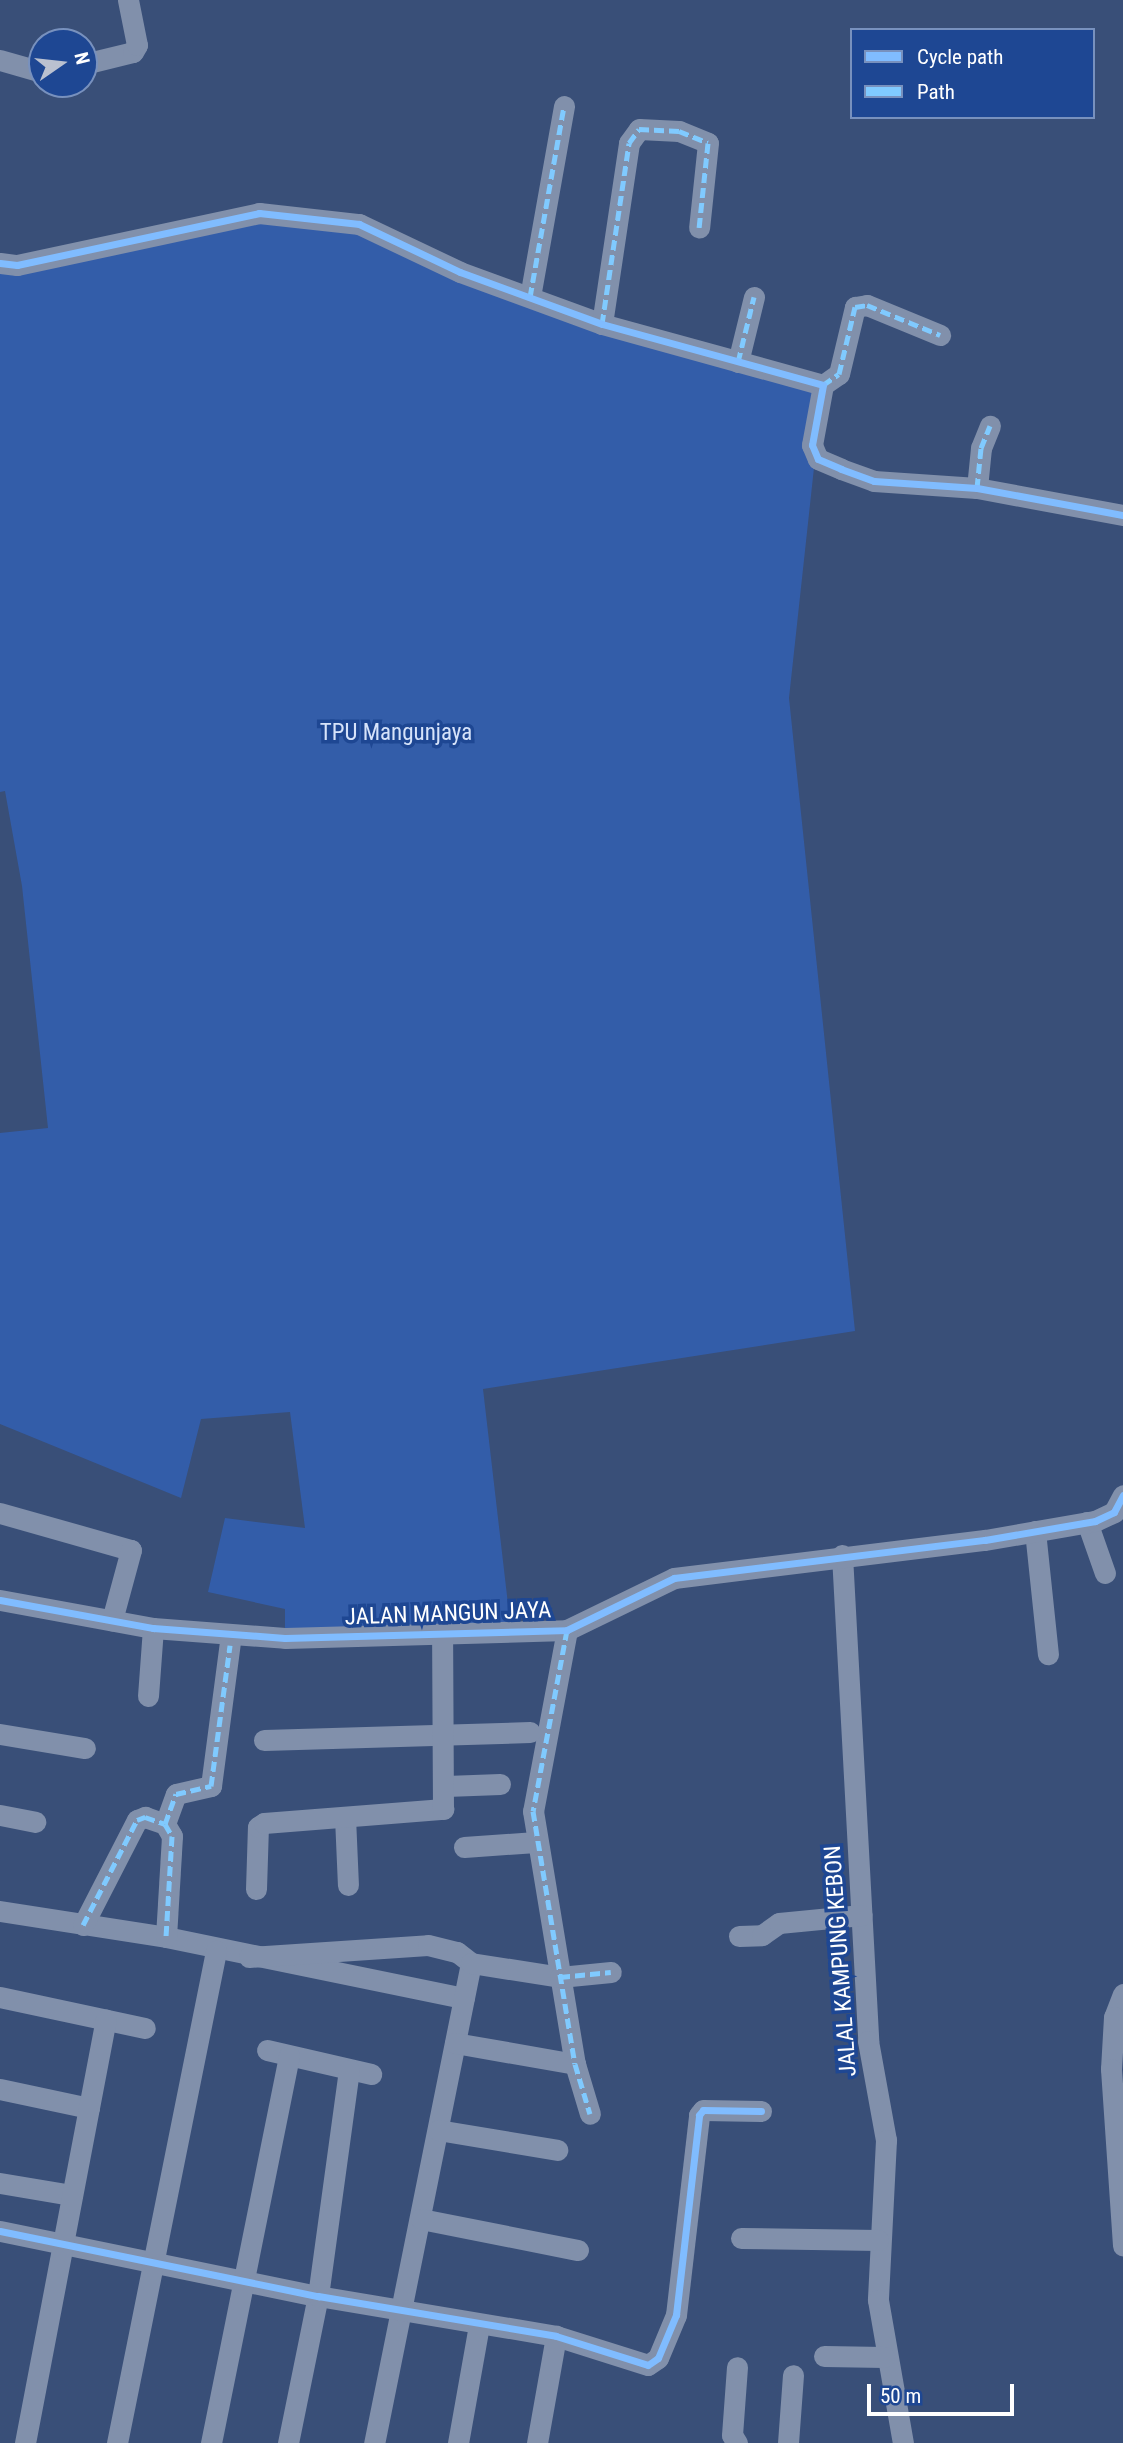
<!DOCTYPE html>
<html>
<head>
<meta charset="utf-8">
<style>
  body { margin:0 }
  #map { position:relative; width:1123px; height:2443px; overflow:hidden; background:#394f78; font-family:"Roboto Condensed",sans-serif }
  div>[style] { position:absolute }
  .green>* { inset:0; background:#335da9 }
  .minor>* { height:21px; margin:-10.5px; padding:0 10.5px; transform-origin:10.5px; border-radius:10.5px; background:#8190ab }
  .quiet>* { height:5px; margin-top:-2.5px; transform-origin:0; background:repeating-linear-gradient(90deg,#80caff 0 10px,transparent 0 15px) }
  .cycleway>* { height:7px; margin:-3.5px; padding:0 3.5px; transform-origin:3.5px; border-radius:3.5px; background:#80bcff }
  span { translate:-50% -50%; white-space:nowrap; text-align:center; line-height:1.15; -webkit-text-stroke:7px #1e4793; paint-order:stroke }
  .park-label { font-size:23px; color:#d6e3fa }
  .street-label { font-size:23px; color:#fff }
  .legend { position:absolute; left:850px; top:28px; width:245px; height:91px; box-sizing:border-box; background:#1e4793; border:2px solid #7891be; margin:0; padding:9px 12px; list-style:none; font-size:21px; color:#fff }
  .legend li { display:flex; align-items:center; gap:14px; height:35px }
  .legend b { width:35px; border:2px solid #7891be }
  .north { position:absolute; left:28px; top:28px; width:70px; height:70px; box-sizing:border-box; background:#1e4793; border:2px solid #7891be; border-radius:50%; rotate:76deg; font-size:19px; font-weight:700; line-height:28px; text-align:center; color:#fff }
  .north::after { content:''; display:block; margin:auto; width:24px; height:32px; background:#bac1d0; clip-path:polygon(50% 0,100% 100%,50% 72%,0 100%) }
  .scale { position:absolute; left:867px; top:2384px; width:147px; height:32px; box-sizing:border-box; border:4px solid #fff; border-top:0; padding-left:9px; font-size:21px; line-height:24px; white-space:nowrap; color:#fff; -webkit-text-stroke:5px #1e4793; paint-order:stroke }
</style>
</head>
<body>
<div id="map">
  <div class="green">
    <div style="clip-path:polygon(203px 222px,359px 224px,460px 272px,823px 385px,789px 698px,855px 1331px,483px 1389px,511px 1630px,285px 1638px,285px 1609px,208px 1592px,225px 1518px,305px 1528px,290px 1412px,201px 1419px,181px 1498px,0 1424px,0 1133px,48px 1128px,22px 886px,5px 791px,0 792px,0 264px)"></div>
  </div>
  <div class="minor">
    <div style="left:0;top:60px;width:44px;rotate:15.9deg"></div>
    <div style="left:84px;top:64px;width:50px;rotate:-13.8deg"></div>
    <div style="left:133px;top:52px;width:8px;rotate:-60deg"></div>
    <div style="left:137px;top:45px;width:46px;rotate:-101.3deg"></div>
    <div style="left:0;top:263px;width:17px;rotate:7deg"></div>
    <div style="left:17px;top:265px;width:248px;rotate:-12.1deg"></div>
    <div style="left:259px;top:213px;width:101px;rotate:6.3deg"></div>
    <div style="left:359px;top:224px;width:112px;rotate:25.4deg"></div>
    <div style="left:460px;top:272px;width:151px;rotate:20.1deg"></div>
    <div style="left:602px;top:324px;width:229px;rotate:15.4deg"></div>
    <div style="left:823px;top:385px;width:61px;rotate:100.4deg"></div>
    <div style="left:812px;top:445px;width:15px;rotate:67deg"></div>
    <div style="left:818px;top:459px;width:25px;rotate:23deg"></div>
    <div style="left:841px;top:469px;width:35px;rotate:20deg"></div>
    <div style="left:874px;top:481px;width:103px;rotate:3.9deg"></div>
    <div style="left:977px;top:488px;width:148px;rotate:10.5deg"></div>
    <div style="left:530px;top:297px;width:194px;rotate:-79.9deg"></div>
    <div style="left:602px;top:324px;width:183px;rotate:-81.5deg"></div>
    <div style="left:629px;top:143px;width:17px;rotate:-54deg"></div>
    <div style="left:639px;top:129px;width:40px;rotate:2.9deg"></div>
    <div style="left:679px;top:131px;width:31px;rotate:22deg"></div>
    <div style="left:708px;top:143px;width:85px;rotate:96deg"></div>
    <div style="left:738px;top:362px;width:67px;rotate:-76.2deg"></div>
    <div style="left:823px;top:385px;width:19px;rotate:-35deg"></div>
    <div style="left:839px;top:374px;width:69px;rotate:-76.6deg"></div>
    <div style="left:855px;top:307px;width:12px;rotate:-9deg"></div>
    <div style="left:867px;top:305px;width:79px;rotate:22.3deg"></div>
    <div style="left:977px;top:488px;width:40px;rotate:-84.3deg"></div>
    <div style="left:981px;top:448px;width:24px;rotate:-68deg"></div>
    <div style="left:0;top:1513px;width:136px;rotate:15.8deg"></div>
    <div style="left:131px;top:1550px;width:73px;rotate:105.2deg"></div>
    <div style="left:1087px;top:1522px;width:54px;rotate:70.6deg"></div>
    <div style="left:1035px;top:1531px;width:124px;rotate:84deg"></div>
    <div style="left:842px;top:1555px;width:487px;rotate:86.9deg"></div>
    <div style="left:868px;top:2041px;width:101px;rotate:79.7deg"></div>
    <div style="left:886px;top:2140px;width:160px;rotate:92.9deg"></div>
    <div style="left:878px;top:2300px;width:145px;rotate:80.1deg"></div>
    <div style="left:0;top:1600px;width:156px;rotate:10.4deg"></div>
    <div style="left:153px;top:1628px;width:132px;rotate:4.3deg"></div>
    <div style="left:285px;top:1638px;width:282px;rotate:-1.6deg"></div>
    <div style="left:567px;top:1630px;width:119px;rotate:-25.9deg"></div>
    <div style="left:674px;top:1578px;width:313px;rotate:-7deg"></div>
    <div style="left:985px;top:1540px;width:112px;rotate:-9.8deg"></div>
    <div style="left:1095px;top:1521px;width:21px;rotate:-25deg"></div>
    <div style="left:1114px;top:1512px;width:19px;rotate:-62deg"></div>
    <div style="left:567px;top:1630px;width:184px;rotate:100.6deg"></div>
    <div style="left:533px;top:1811px;width:256px;rotate:80.6deg"></div>
    <div style="left:575px;top:2064px;width:52px;rotate:73.3deg"></div>
    <div style="left:148px;top:1696px;width:68px;rotate:-85.8deg"></div>
    <div style="left:0;top:1734px;width:86px;rotate:9.4deg"></div>
    <div style="left:264px;top:1740px;width:266px;rotate:-1.7deg"></div>
    <div style="left:446px;top:1786px;width:54px;rotate:-2.1deg"></div>
    <div style="left:0;top:1815px;width:36px;rotate:11deg"></div>
    <div style="left:345px;top:1817px;width:68px;rotate:87.5deg"></div>
    <div style="left:165px;top:1824px;width:32px;rotate:-70deg"></div>
    <div style="left:176px;top:1794px;width:36px;rotate:-13deg"></div>
    <div style="left:211px;top:1786px;width:152px;rotate:-82.5deg"></div>
    <div style="left:464px;top:1847px;width:72px;rotate:-4deg"></div>
    <div style="left:256px;top:1889px;width:62px;rotate:-88.2deg"></div>
    <div style="left:258px;top:1827px;width:7px;rotate:-34deg"></div>
    <div style="left:264px;top:1823px;width:180px;rotate:-4.5deg"></div>
    <div style="left:443px;top:1809px;width:175px;rotate:-90.3deg"></div>
    <div style="left:0;top:1911px;width:168px;rotate:8.9deg"></div>
    <div style="left:166px;top:1937px;width:304px;rotate:11.6deg"></div>
    <div style="left:83px;top:1925px;width:118px;rotate:-62.8deg"></div>
    <div style="left:137px;top:1820px;width:9px;rotate:-21deg"></div>
    <div style="left:145px;top:1817px;width:21px;rotate:19deg"></div>
    <div style="left:165px;top:1824px;width:14px;rotate:60deg"></div>
    <div style="left:172px;top:1836px;width:101px;rotate:93.4deg"></div>
    <div style="left:739px;top:1936px;width:23px;rotate:-2deg"></div>
    <div style="left:762px;top:1935px;width:21px;rotate:-35deg"></div>
    <div style="left:779px;top:1923px;width:83px;rotate:-5.5deg"></div>
    <div style="left:249px;top:1957px;width:179px;rotate:-3.8deg"></div>
    <div style="left:428px;top:1945px;width:30px;rotate:14deg"></div>
    <div style="left:457px;top:1952px;width:18px;rotate:38deg"></div>
    <div style="left:471px;top:1963px;width:490px;rotate:101.4deg"></div>
    <div style="left:471px;top:1963px;width:90px;rotate:8.9deg"></div>
    <div style="left:560px;top:1977px;width:51px;rotate:-5.6deg"></div>
    <div style="left:1123px;top:1994px;width:25px;rotate:111deg"></div>
    <div style="left:1114px;top:2017px;width:52px;rotate:93.3deg"></div>
    <div style="left:1111px;top:2069px;width:177px;rotate:86.1deg"></div>
    <div style="left:0;top:1997px;width:148px;rotate:12.1deg"></div>
    <div style="left:455px;top:2043px;width:122px;rotate:9.9deg"></div>
    <div style="left:267px;top:2050px;width:107px;rotate:13deg"></div>
    <div style="left:0;top:2089px;width:91px;rotate:12.1deg"></div>
    <div style="left:438px;top:2130px;width:121px;rotate:9.5deg"></div>
    <div style="left:0;top:2183px;width:73px;rotate:9.5deg"></div>
    <div style="left:421px;top:2219px;width:160px;rotate:11.2deg"></div>
    <div style="left:0;top:2231px;width:325px;rotate:11.6deg"></div>
    <div style="left:318px;top:2296px;width:241px;rotate:9.5deg"></div>
    <div style="left:556px;top:2336px;width:96px;rotate:17.5deg"></div>
    <div style="left:648px;top:2365px;width:12px;rotate:-35deg"></div>
    <div style="left:658px;top:2358px;width:47px;rotate:-67.3deg"></div>
    <div style="left:676px;top:2315px;width:201px;rotate:-83.4deg"></div>
    <div style="left:699px;top:2115px;width:6px;rotate:-51deg"></div>
    <div style="left:703px;top:2110px;width:58px;rotate:1deg"></div>
    <div style="left:741px;top:2238px;width:137px;rotate:0.8deg"></div>
    <div style="left:824px;top:2356px;width:60px;rotate:1deg"></div>
    <div style="left:25px;top:2443px;width:431px;rotate:-79.2deg"></div>
    <div style="left:117px;top:2443px;width:502px;rotate:-78.62deg"></div>
    <div style="left:211px;top:2443px;width:395px;rotate:-78.6deg"></div>
    <div style="left:288px;top:2443px;width:150px;rotate:-78.5deg"></div>
    <div style="left:318px;top:2296px;width:228px;rotate:-82.2deg"></div>
    <div style="left:458px;top:2443px;width:120px;rotate:-79.9deg"></div>
    <div style="left:537px;top:2443px;width:109px;rotate:-79.9deg"></div>
    <div style="left:737px;top:2443px;width:9px;rotate:-122deg"></div>
    <div style="left:732px;top:2435px;width:68px;rotate:-85.8deg"></div>
    <div style="left:788px;top:2443px;width:68px;rotate:-85.8deg"></div>
  </div>
  <div class="quiet">
    <div style="left:530px;top:297px;width:194px;rotate:-79.9deg"></div>
    <div style="left:602px;top:324px;width:183px;rotate:-81.5deg"></div>
    <div style="left:629px;top:143px;width:17px;rotate:-54deg"></div>
    <div style="left:639px;top:129px;width:40px;rotate:2.9deg"></div>
    <div style="left:679px;top:131px;width:31px;rotate:22deg"></div>
    <div style="left:708px;top:143px;width:85px;rotate:96deg"></div>
    <div style="left:738px;top:362px;width:67px;rotate:-76.2deg"></div>
    <div style="left:823px;top:385px;width:19px;rotate:-35deg"></div>
    <div style="left:839px;top:374px;width:69px;rotate:-76.6deg"></div>
    <div style="left:855px;top:307px;width:12px;rotate:-9deg"></div>
    <div style="left:867px;top:305px;width:79px;rotate:22.3deg"></div>
    <div style="left:977px;top:488px;width:40px;rotate:-84.3deg"></div>
    <div style="left:981px;top:448px;width:24px;rotate:-68deg"></div>
    <div style="left:567px;top:1630px;width:184px;rotate:100.6deg"></div>
    <div style="left:533px;top:1811px;width:256px;rotate:80.6deg"></div>
    <div style="left:575px;top:2064px;width:52px;rotate:73.3deg"></div>
    <div style="left:165px;top:1824px;width:32px;rotate:-70deg"></div>
    <div style="left:176px;top:1794px;width:36px;rotate:-13deg"></div>
    <div style="left:211px;top:1786px;width:142px;rotate:-82.3deg"></div>
    <div style="left:83px;top:1925px;width:118px;rotate:-62.8deg"></div>
    <div style="left:137px;top:1820px;width:9px;rotate:-21deg"></div>
    <div style="left:145px;top:1817px;width:21px;rotate:19deg"></div>
    <div style="left:165px;top:1824px;width:14px;rotate:60deg"></div>
    <div style="left:172px;top:1836px;width:101px;rotate:93.4deg"></div>
    <div style="left:560px;top:1977px;width:51px;rotate:-5.6deg"></div>
  </div>
  <div class="cycleway">
    <div style="left:0;top:263px;width:17px;rotate:7deg"></div>
    <div style="left:17px;top:265px;width:248px;rotate:-12.1deg"></div>
    <div style="left:259px;top:213px;width:101px;rotate:6.3deg"></div>
    <div style="left:359px;top:224px;width:112px;rotate:25.4deg"></div>
    <div style="left:460px;top:272px;width:151px;rotate:20.1deg"></div>
    <div style="left:602px;top:324px;width:229px;rotate:15.4deg"></div>
    <div style="left:823px;top:385px;width:61px;rotate:100.4deg"></div>
    <div style="left:812px;top:445px;width:15px;rotate:67deg"></div>
    <div style="left:818px;top:459px;width:25px;rotate:23deg"></div>
    <div style="left:841px;top:469px;width:35px;rotate:20deg"></div>
    <div style="left:874px;top:481px;width:103px;rotate:3.9deg"></div>
    <div style="left:977px;top:488px;width:148px;rotate:10.5deg"></div>
    <div style="left:0;top:1600px;width:156px;rotate:10.4deg"></div>
    <div style="left:153px;top:1628px;width:132px;rotate:4.3deg"></div>
    <div style="left:285px;top:1638px;width:282px;rotate:-1.6deg"></div>
    <div style="left:567px;top:1630px;width:119px;rotate:-25.9deg"></div>
    <div style="left:674px;top:1578px;width:313px;rotate:-7deg"></div>
    <div style="left:985px;top:1540px;width:112px;rotate:-9.8deg"></div>
    <div style="left:1095px;top:1521px;width:21px;rotate:-25deg"></div>
    <div style="left:1114px;top:1512px;width:19px;rotate:-62deg"></div>
    <div style="left:0;top:2231px;width:325px;rotate:11.6deg"></div>
    <div style="left:318px;top:2296px;width:241px;rotate:9.5deg"></div>
    <div style="left:556px;top:2336px;width:96px;rotate:17.5deg"></div>
    <div style="left:648px;top:2365px;width:12px;rotate:-35deg"></div>
    <div style="left:658px;top:2358px;width:47px;rotate:-67.3deg"></div>
    <div style="left:676px;top:2315px;width:201px;rotate:-83.4deg"></div>
    <div style="left:699px;top:2115px;width:6px;rotate:-51deg"></div>
    <div style="left:703px;top:2110px;width:58px;rotate:1deg"></div>
  </div>
  <div class="park-label">
    <span style="left:396px;top:733px">TPU Mangunjaya</span>
  </div>
  <div class="street-label">
    <span style="left:448px;top:1614px;rotate:-2deg">JALAN MANGUN JAYA</span>
    <span style="left:841px;top:1961px;rotate:-94deg">JALAL KAMPUNG KEBON</span>
  </div>
  <ul class="legend">
  <li><b style="height:9px;background:#80bcff"></b>Cycle path</li>
  <li><b style="height:9px;background:#80caff"></b>Path</li>
  </ul>
  <div class="north">N</div>
  <div class="scale">50 m</div>
</div>
</body>
</html>
